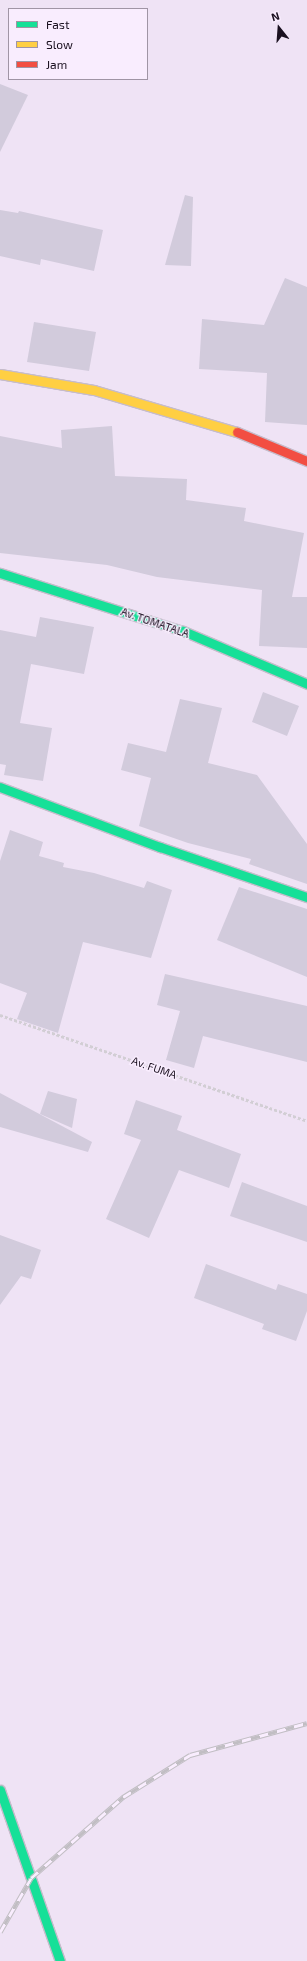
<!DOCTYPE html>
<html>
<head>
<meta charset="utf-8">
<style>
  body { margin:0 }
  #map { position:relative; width:307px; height:1961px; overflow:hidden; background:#efe3f5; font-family:"Exo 2",sans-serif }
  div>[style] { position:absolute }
  .building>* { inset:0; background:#d2cbdc }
  .path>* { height:2.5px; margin-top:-1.25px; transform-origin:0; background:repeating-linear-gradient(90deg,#d2ced4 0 3px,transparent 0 5px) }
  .roads { filter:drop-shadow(1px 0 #c6bccb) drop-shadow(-1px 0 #c6bccb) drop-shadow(0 1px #c6bccb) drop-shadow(0 -1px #c6bccb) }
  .fast>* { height:9px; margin:-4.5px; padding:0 4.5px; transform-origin:4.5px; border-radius:4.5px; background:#16e098 }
  .slow>* { height:9px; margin:-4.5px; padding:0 4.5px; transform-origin:4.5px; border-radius:4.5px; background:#ffcf43 }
  .jam>* { height:9px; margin:-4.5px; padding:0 4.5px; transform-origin:4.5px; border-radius:4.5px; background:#f24e42 }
  .rail>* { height:4.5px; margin-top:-2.25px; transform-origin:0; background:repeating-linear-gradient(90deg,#f9edfe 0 9px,#c1bec3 0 18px); box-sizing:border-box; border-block:1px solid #c1bec3 }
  span { translate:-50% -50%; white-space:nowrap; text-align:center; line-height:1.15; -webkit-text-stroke:3px #f9edfe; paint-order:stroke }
  .street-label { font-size:11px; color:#1a101f }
  .legend { position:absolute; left:8px; top:8px; width:140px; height:72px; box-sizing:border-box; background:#f9edfe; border:1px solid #a095a5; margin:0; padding:5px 7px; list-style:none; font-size:12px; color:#1a101f }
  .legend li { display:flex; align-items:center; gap:8px; height:20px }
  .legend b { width:20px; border:1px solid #a095a5 }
  .north { position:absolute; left:259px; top:8px; width:40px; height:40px; -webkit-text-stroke:3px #f9edfe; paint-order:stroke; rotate:343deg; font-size:11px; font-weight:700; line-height:16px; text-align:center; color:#1a101f }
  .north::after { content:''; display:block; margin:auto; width:14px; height:18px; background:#1a101f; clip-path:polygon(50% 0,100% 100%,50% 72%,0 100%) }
</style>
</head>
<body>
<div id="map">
  <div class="building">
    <div style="clip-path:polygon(0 84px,28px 95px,0 152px)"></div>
    <div style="clip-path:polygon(185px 195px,193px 197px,191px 266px,165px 265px)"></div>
    <div style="clip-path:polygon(0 210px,18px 213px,19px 211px,103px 230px,94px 271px,41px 259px,40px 265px,0 256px)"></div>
    <div style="clip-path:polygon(285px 278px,307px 287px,307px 425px,265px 422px,267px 373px,199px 369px,202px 319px,264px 325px)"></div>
    <div style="clip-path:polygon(34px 322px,96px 332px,89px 371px,27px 362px)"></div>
    <div style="clip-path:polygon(112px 426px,115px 476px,187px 479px,186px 500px,246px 508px,244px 521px,304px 533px,292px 597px,307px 597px,307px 648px,259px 646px,262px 590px,157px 577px,107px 565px,0 553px,0 436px,62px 448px,61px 430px)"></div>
    <div style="clip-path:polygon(40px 617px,94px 627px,84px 674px,31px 664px,20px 723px,52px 728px,43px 781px,4px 775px,6px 765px,0 764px,0 630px,36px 637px)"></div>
    <div style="clip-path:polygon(263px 692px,299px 706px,287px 736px,252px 722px)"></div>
    <div style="clip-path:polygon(180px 699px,222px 708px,208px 763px,257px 775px,307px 844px,307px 884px,249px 864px,251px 859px,188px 843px,139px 826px,151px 778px,121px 770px,128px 743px,166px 752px)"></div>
    <div style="clip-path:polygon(10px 830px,43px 842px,39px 856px,64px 863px,63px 867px,94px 873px,144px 888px,147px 881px,172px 890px,151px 958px,83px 942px,58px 1033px,17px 1019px,27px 993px,0 983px,0 861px)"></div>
    <div style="clip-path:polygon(239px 887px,307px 909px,307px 977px,217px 940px)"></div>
    <div style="clip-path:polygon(165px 974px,307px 1006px,307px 1062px,203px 1036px,194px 1068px,166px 1060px,180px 1011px,157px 1005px)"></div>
    <div style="clip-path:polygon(48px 1091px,77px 1099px,72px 1128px,40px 1114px)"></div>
    <div style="clip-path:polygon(0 1093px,92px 1142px,88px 1152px,0 1127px)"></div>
    <div style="clip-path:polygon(136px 1100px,182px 1116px,177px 1130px,241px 1154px,229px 1188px,179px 1170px,149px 1238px,106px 1219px,141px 1140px,124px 1134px)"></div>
    <div style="clip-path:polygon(242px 1182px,307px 1206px,307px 1242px,230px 1216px)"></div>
    <div style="clip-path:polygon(0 1235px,41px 1250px,31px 1279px,21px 1276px,0 1305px)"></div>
    <div style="clip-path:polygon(206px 1264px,276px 1290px,278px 1284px,307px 1294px,307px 1311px,296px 1341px,262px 1329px,264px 1324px,194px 1298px)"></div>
  </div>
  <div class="path">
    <div style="left:0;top:1015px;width:325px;rotate:19deg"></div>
  </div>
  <div class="roads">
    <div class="fast">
      <div style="left:0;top:573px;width:192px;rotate:17.6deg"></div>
      <div style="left:183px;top:631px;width:135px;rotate:23.1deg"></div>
      <div style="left:0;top:787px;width:171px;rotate:20.6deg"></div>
      <div style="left:160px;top:847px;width:155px;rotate:18.8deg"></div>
      <div style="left:0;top:1790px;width:181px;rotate:70.7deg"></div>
    </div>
    <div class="slow">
      <div style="left:0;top:374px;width:95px;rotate:9.7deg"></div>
      <div style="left:94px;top:390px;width:149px;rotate:16.4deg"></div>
    </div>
    <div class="jam">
      <div style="left:237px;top:432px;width:76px;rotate:22.5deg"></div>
    </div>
  </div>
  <div class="rail">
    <div style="left:0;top:1932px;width:62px;rotate:-60.1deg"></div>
    <div style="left:31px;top:1878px;width:123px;rotate:-41.4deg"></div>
    <div style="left:123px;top:1797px;width:79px;rotate:-32.1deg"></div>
    <div style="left:190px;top:1755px;width:121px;rotate:-15.3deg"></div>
  </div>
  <div class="street-label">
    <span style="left:155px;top:623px;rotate:19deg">Av. TOMATALA</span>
    <span style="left:154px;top:1068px;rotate:19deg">Av. FUMA</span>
  </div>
  <ul class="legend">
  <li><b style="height:5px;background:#16e098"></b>Fast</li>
  <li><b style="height:5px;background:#ffcf43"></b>Slow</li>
  <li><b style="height:5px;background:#f24e42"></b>Jam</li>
  </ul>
  <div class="north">N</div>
</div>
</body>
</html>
